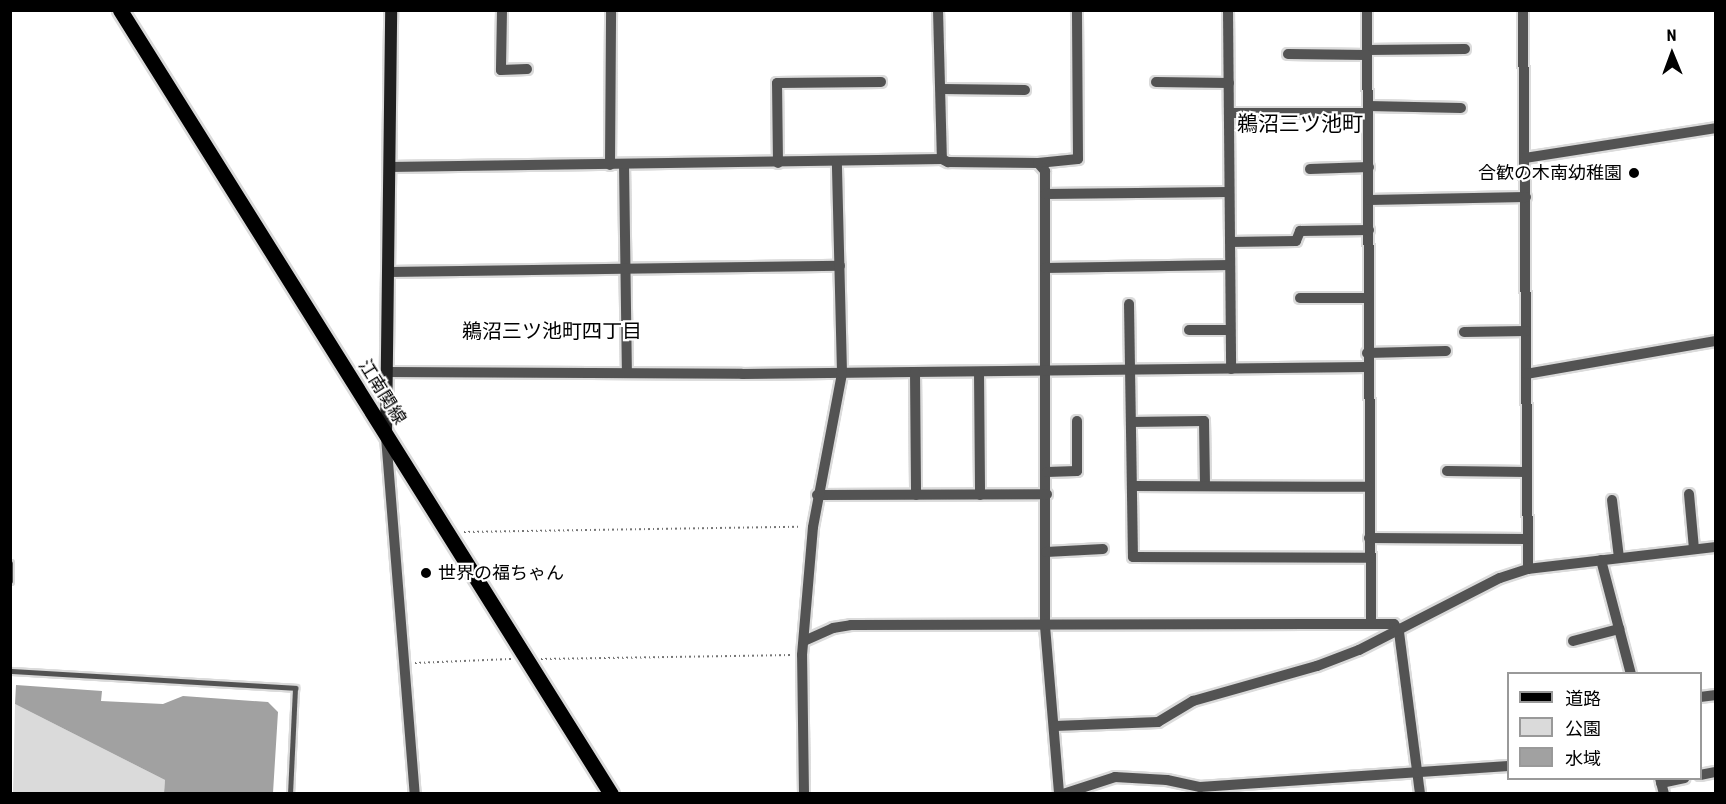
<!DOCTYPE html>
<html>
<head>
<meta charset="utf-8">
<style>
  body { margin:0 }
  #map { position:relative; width:1726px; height:804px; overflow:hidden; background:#fff; font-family:"Roboto Condensed","Noto Sans JP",sans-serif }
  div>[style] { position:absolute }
  .green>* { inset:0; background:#dadada }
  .water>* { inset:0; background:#a1a1a1 }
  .path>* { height:2px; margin-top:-1px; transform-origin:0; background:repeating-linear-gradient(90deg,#757575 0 1.5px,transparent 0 4.5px) }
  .roads { filter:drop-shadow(2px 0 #dbdbdb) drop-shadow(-2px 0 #dbdbdb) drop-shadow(0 2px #dbdbdb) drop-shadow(0 -2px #dbdbdb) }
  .lane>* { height:5px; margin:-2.5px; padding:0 2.5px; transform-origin:2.5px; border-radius:2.5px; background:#535353 }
  .street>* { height:10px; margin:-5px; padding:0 5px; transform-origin:5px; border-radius:5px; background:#535353 }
  .secondary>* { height:12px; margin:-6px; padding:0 6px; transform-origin:6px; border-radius:6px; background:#202020 }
  .primary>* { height:15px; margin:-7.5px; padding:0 7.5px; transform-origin:7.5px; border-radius:7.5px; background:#000 }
  .dots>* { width:16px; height:16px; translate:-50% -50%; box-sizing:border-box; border:3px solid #fff; border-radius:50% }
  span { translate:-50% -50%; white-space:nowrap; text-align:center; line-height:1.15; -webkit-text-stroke:4.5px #fff; paint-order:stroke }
  .poi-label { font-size:18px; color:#000 }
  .right { translate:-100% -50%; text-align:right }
  .left { translate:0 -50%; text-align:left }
  .street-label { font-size:18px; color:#000 }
  .neighbourhood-label { font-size:20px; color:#000 }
  .quarter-label { font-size:21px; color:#000 }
  .frame { position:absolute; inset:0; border:12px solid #000; pointer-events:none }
  .legend { position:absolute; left:1507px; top:672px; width:195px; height:108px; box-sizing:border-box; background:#fff; border:2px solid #999; margin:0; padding:8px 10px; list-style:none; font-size:18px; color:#000 }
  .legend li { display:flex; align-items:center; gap:12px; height:30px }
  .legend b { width:30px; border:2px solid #999 }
  .north { position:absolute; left:1642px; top:24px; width:60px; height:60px; -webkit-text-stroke:4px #fff; paint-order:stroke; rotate:359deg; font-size:16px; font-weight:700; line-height:24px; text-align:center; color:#000 }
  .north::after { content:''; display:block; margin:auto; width:21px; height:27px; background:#000; clip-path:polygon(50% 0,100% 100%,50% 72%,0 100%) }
</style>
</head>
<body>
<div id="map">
  <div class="green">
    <div style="clip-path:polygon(15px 704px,165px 780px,164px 793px,13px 794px)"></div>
  </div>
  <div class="water">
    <div style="clip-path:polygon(16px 685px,102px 691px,101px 701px,163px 704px,183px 696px,268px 702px,278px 712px,273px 793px,164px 793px,165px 780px,15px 704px)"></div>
  </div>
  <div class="path">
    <div style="left:464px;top:532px;width:337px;rotate:-0.9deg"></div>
    <div style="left:541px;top:659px;width:250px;rotate:-0.9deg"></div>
    <div style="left:415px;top:663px;width:97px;rotate:-2.4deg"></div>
  </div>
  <div class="roads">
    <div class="lane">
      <div style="left:10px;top:563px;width:18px;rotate:90deg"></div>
      <div style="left:10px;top:671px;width:286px;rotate:3.4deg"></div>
      <div style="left:295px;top:688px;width:106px;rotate:92.7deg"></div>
    </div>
    <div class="street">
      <div style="left:502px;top:10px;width:60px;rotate:91deg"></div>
      <div style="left:501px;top:70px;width:26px;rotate:-2deg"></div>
      <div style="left:938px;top:10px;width:149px;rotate:88.5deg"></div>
      <div style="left:1228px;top:10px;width:359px;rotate:89.5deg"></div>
      <div style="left:1367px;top:10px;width:614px;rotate:89.63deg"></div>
      <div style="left:1523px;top:10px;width:559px;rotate:89.49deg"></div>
      <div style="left:1367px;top:50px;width:98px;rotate:-0.6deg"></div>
      <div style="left:1288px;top:54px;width:79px;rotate:0.7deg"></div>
      <div style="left:1156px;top:82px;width:73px;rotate:0.8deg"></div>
      <div style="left:942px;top:89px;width:83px;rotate:0.7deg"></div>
      <div style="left:1368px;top:106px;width:93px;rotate:1.2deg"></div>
      <div style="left:1229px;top:113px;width:139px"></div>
      <div style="left:1525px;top:158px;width:193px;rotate:-8.9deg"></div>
      <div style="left:778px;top:163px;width:80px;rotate:-90.7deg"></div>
      <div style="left:777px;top:83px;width:104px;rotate:-0.6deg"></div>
      <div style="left:1038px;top:163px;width:40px;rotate:-5.7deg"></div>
      <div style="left:1078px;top:159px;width:149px;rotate:-90.4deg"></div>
      <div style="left:624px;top:164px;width:209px;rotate:89.2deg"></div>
      <div style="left:610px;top:165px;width:155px;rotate:-89.6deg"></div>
      <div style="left:389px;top:167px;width:553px;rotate:-0.83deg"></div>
      <div style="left:942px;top:159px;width:7px;rotate:27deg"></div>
      <div style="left:948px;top:162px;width:90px;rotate:0.6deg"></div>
      <div style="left:1038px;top:163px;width:11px;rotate:49deg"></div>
      <div style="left:1045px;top:171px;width:455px;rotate:90deg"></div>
      <div style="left:1045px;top:626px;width:169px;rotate:85.2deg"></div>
      <div style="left:1310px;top:169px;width:59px;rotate:-1.9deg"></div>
      <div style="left:1045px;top:194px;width:184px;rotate:-0.6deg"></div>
      <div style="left:1369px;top:200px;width:157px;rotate:-1.1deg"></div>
      <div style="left:1230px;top:242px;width:66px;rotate:-0.9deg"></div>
      <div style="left:1296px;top:241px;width:11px;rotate:-68deg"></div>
      <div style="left:1300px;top:231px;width:69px;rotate:-0.8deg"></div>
      <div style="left:1045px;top:268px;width:185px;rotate:-0.9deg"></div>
      <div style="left:389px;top:272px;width:451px;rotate:-0.8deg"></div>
      <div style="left:1300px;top:298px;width:68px"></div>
      <div style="left:1129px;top:304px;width:253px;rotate:89.1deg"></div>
      <div style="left:1133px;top:557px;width:237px;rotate:0.2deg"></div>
      <div style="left:1189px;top:330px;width:41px"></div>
      <div style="left:1464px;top:332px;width:62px;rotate:-0.9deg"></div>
      <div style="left:1367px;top:353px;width:79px;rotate:-1.5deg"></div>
      <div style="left:387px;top:372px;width:355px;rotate:0.3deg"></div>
      <div style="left:742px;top:374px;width:625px;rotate:-0.64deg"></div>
      <div style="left:915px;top:372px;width:123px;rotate:89.5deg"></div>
      <div style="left:979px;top:372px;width:123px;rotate:89.5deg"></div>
      <div style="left:1526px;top:374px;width:193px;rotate:-9.9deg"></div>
      <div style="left:1131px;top:422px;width:73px;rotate:-0.8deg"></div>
      <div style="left:1204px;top:421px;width:65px;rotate:89.1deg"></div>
      <div style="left:386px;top:437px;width:358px;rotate:85.4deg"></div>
      <div style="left:1447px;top:471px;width:80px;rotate:0.7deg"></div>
      <div style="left:1047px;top:472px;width:30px;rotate:-2deg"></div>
      <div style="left:1077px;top:471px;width:50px;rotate:-90deg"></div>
      <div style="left:1132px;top:486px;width:237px;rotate:0.2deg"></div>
      <div style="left:1689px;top:494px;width:55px;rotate:84.8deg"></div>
      <div style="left:817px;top:495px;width:230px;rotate:-0.2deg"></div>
      <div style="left:1612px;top:500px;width:58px;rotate:83.1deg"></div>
      <div style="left:1369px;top:538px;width:158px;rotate:0.4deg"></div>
      <div style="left:1046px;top:552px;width:57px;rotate:-3deg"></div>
      <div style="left:1601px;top:560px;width:118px;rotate:75.3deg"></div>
      <div style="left:804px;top:641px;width:32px;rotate:-24deg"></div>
      <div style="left:833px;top:628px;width:18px;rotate:-9deg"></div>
      <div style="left:851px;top:625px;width:543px;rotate:-0.11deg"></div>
      <div style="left:1394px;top:624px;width:9px;rotate:58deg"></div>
      <div style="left:1399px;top:632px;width:163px;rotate:82.6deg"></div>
      <div style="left:1573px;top:641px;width:48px;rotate:-14.6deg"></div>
      <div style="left:1700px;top:697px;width:16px;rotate:-7deg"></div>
      <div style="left:1055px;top:726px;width:103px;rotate:-2.2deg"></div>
      <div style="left:1158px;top:722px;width:41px;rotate:-31deg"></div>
      <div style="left:1193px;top:701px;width:129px;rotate:-15.8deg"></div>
      <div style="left:1317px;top:666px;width:45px;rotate:-20.9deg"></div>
      <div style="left:1359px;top:650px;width:158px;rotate:-27.1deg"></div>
      <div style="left:1500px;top:578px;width:29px;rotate:-18deg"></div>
      <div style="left:1528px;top:569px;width:189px;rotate:-6.7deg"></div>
      <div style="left:1700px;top:775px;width:16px;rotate:-11deg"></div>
      <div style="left:1660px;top:778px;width:16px;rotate:76deg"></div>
      <div style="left:1661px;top:783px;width:24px;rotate:-12deg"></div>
      <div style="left:804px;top:794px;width:139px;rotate:-90.8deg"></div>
      <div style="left:802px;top:655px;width:128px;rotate:-85.1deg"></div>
      <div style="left:813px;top:527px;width:157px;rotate:-79.3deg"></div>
      <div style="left:842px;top:373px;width:211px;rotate:-91.4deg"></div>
      <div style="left:1063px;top:794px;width:55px;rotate:-18.1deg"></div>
      <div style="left:1115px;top:777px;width:52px;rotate:3.3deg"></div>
      <div style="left:1167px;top:780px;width:34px;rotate:12deg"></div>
      <div style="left:1200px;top:787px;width:309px;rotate:-3.9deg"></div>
    </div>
    <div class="secondary">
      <div style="left:386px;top:435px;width:425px;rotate:-89.3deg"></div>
    </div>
    <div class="primary">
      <div style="left:120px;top:10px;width:925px;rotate:57.94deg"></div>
    </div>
  </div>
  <div class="dots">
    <div style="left:1634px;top:173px;background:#000"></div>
    <div style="left:426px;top:573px;background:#000"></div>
  </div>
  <div class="poi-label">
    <span class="right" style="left:1622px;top:173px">合歓の木南幼稚園</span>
    <span class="left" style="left:438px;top:573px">世界の福ちゃん</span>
  </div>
  <div class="street-label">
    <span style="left:382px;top:392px;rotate:58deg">江南関線</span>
  </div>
  <div class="neighbourhood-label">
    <span style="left:552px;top:331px">鵜沼三ツ池町四丁目</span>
  </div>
  <div class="quarter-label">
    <span style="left:1300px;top:124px">鵜沼三ツ池町</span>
  </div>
  <div class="frame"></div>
  <ul class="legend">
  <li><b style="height:8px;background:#000"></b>道路</li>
  <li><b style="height:16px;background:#dadada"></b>公園</li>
  <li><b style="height:16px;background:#a1a1a1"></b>水域</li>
  </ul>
  <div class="north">N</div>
</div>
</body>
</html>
